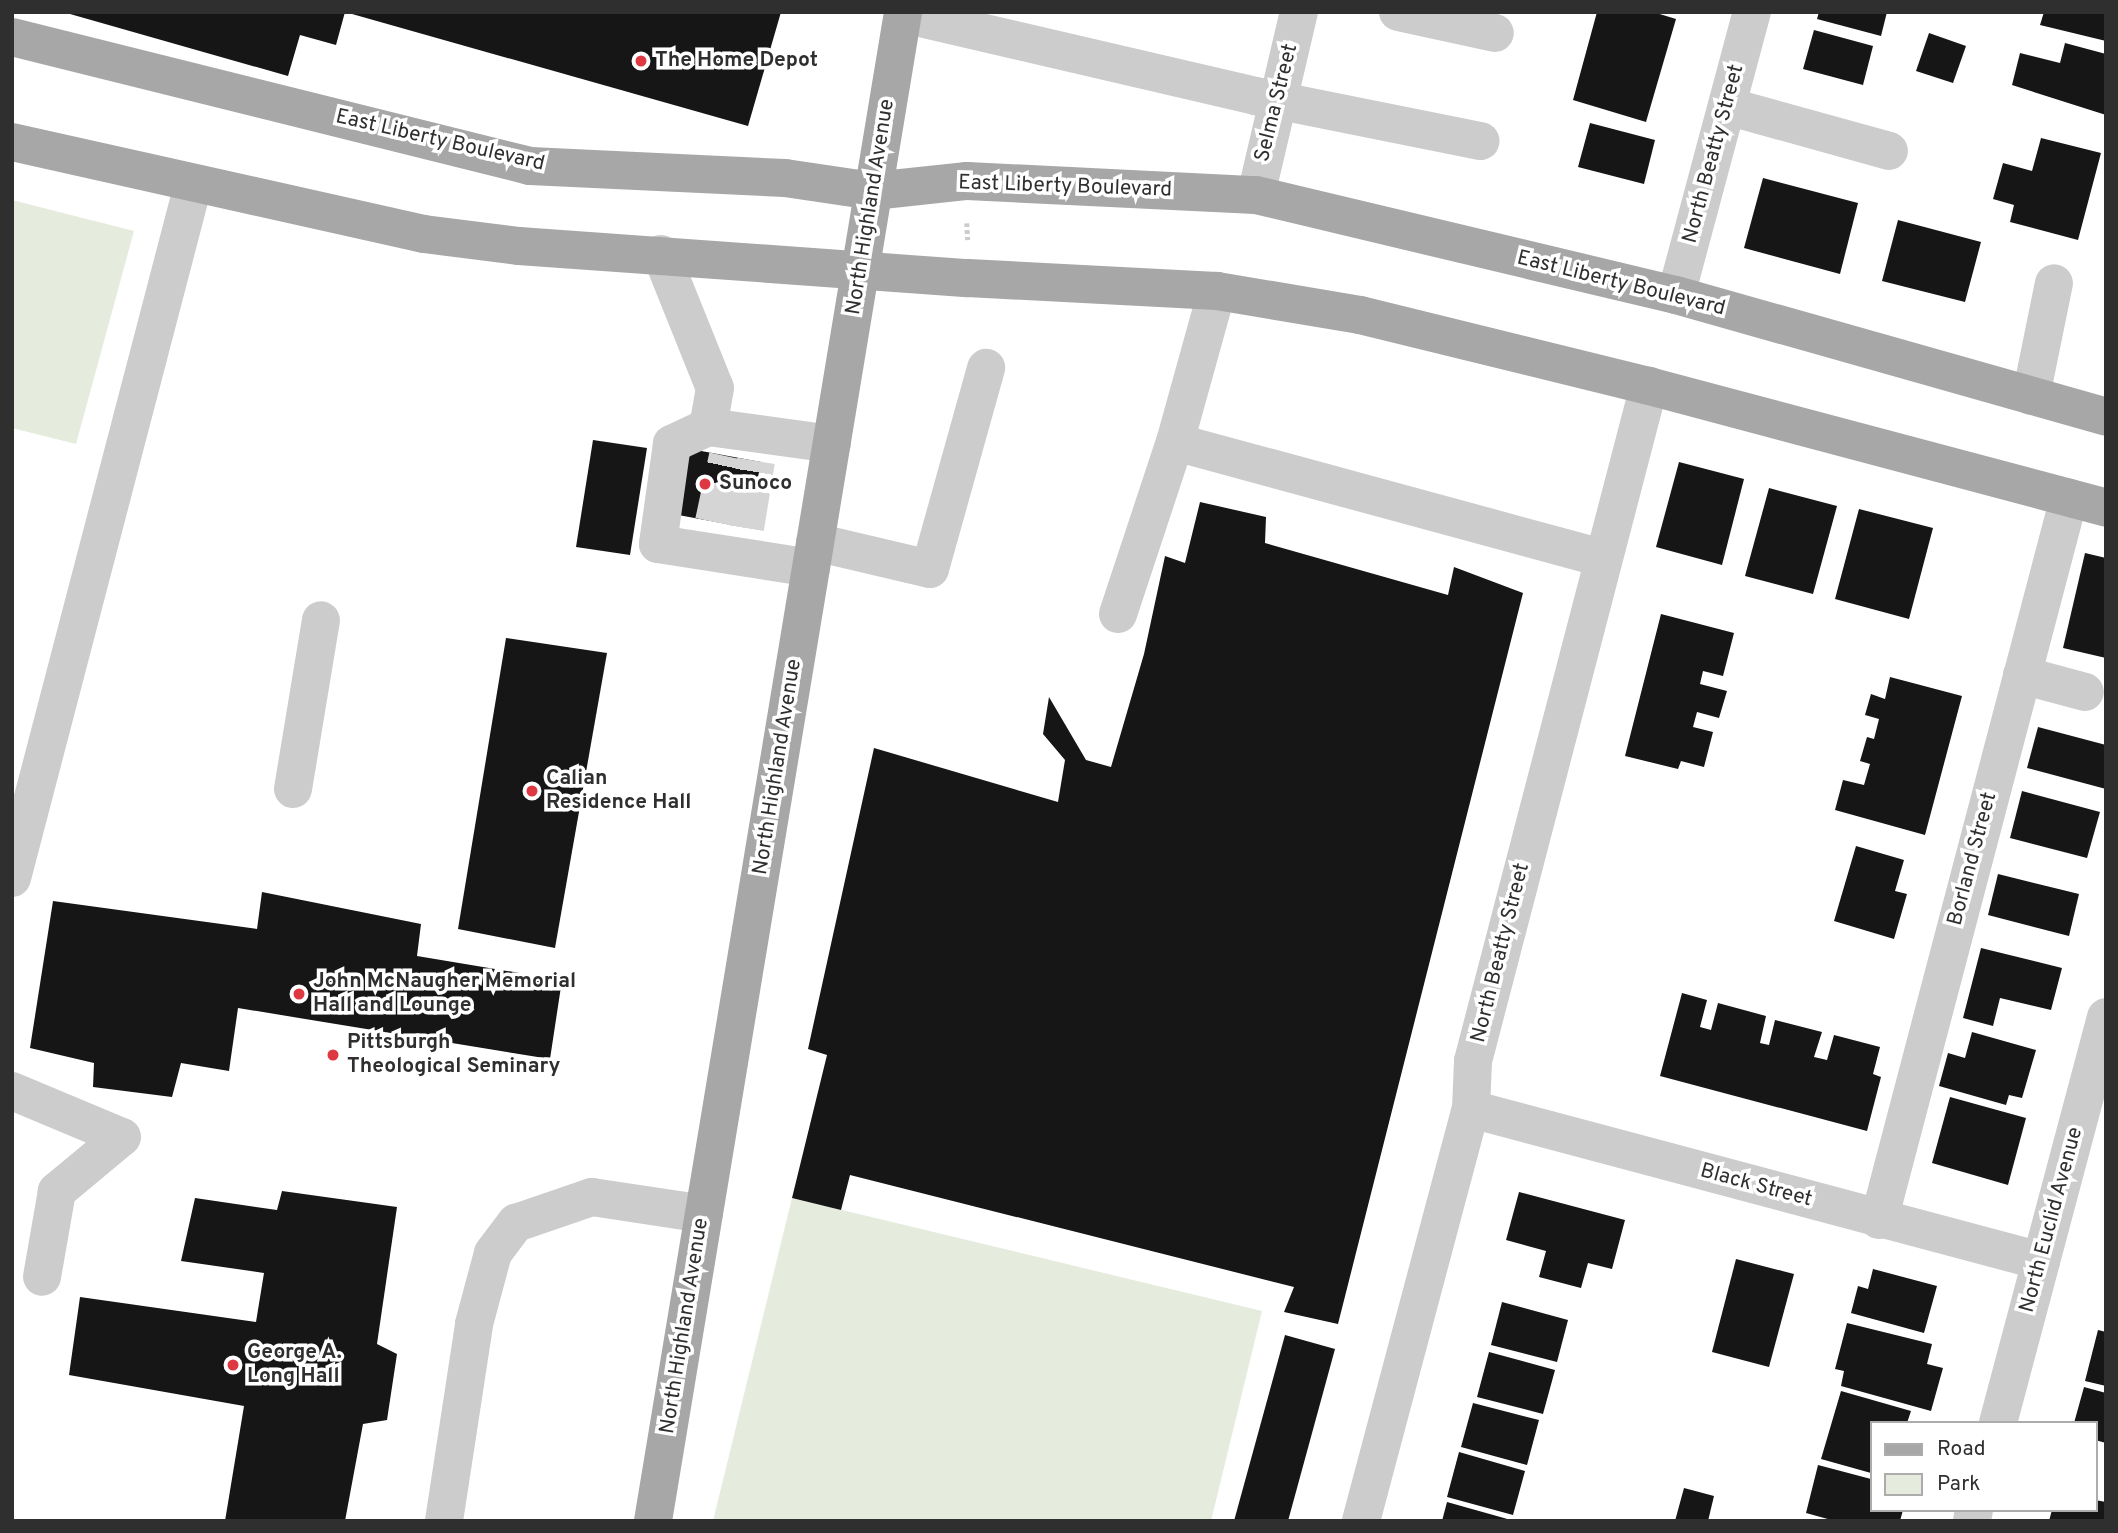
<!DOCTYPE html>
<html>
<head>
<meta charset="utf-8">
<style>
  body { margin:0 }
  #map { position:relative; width:2118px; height:1533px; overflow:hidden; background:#fff; font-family:Overpass,sans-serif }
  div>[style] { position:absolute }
  .green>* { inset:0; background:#e5ebdd }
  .building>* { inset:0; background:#161616 }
  .minor-tunnel>* { height:38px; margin-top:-19px; transform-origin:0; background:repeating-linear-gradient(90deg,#d5d5d5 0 38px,transparent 0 57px) }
  .path>* { height:4.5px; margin-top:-2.25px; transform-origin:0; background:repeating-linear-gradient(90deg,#ccc 0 3.5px,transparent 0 7px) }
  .minor>* { height:38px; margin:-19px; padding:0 19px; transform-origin:19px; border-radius:19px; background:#ccc }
  .major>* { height:38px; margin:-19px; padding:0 19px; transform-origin:19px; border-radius:19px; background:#a7a7a7 }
  .dots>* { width:19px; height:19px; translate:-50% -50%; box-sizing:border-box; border:4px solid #fff; border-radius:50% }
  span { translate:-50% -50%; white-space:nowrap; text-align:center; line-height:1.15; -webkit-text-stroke:7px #fff; paint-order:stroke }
  .poi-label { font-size:21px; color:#2f2f2f; font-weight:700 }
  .left { translate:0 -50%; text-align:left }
  .street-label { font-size:21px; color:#2f2f2f }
  .frame { position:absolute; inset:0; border:14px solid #2f2f2f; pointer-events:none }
  .legend { position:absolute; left:1870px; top:1421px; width:228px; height:91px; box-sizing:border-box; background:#fff; border:2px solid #acacac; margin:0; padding:9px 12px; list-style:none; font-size:21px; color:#2f2f2f }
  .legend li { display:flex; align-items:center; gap:14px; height:35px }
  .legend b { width:35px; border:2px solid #acacac }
</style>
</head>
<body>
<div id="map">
  <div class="green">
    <div style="clip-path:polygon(12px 200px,134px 231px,76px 444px,12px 428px)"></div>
    <div style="clip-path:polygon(792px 1198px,1262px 1311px,1211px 1521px,713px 1521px)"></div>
  </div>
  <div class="building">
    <div style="clip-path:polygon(63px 12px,345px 12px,336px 45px,300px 35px,288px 76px)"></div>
    <div style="clip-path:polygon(345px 12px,781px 12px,748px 126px)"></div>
    <div style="clip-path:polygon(1597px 12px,1653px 12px,1676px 19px,1646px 122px,1573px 100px)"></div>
    <div style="clip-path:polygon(1819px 12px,1887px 12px,1881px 36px,1817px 19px)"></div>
    <div style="clip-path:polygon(2044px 12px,2106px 12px,2106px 41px,2040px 25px)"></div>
    <div style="clip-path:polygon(1814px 30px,1873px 46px,1863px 85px,1803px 69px)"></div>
    <div style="clip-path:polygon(1929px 33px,1966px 46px,1953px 83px,1916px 71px)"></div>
    <div style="clip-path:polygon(2065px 43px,2106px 54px,2106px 115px,2012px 85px,2020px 53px,2060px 63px)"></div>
    <div style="clip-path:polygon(1590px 123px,1655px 140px,1644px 184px,1578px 167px)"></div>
    <div style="clip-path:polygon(2041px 138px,2101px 153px,2078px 240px,2010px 222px,2014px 205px,1993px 199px,2003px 163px,2032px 171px)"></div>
    <div style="clip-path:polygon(1763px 178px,1858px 203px,1840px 274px,1744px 248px)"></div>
    <div style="clip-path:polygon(1898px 220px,1981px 242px,1965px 302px,1882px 281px)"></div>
    <div style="clip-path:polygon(593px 440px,647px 448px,630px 555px,576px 547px)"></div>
    <div style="clip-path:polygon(685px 448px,761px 462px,748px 528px,673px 514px)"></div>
    <div style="clip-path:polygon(1679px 462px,1744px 479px,1722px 565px,1656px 547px)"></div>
    <div style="clip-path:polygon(1769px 488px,1837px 506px,1813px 594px,1745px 576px)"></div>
    <div style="clip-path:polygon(1200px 502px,1266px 517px,1265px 543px,1448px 595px,1454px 567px,1523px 593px,1338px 1324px,1284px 1312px,1294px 1287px,850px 1175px,841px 1210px,792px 1198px,827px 1055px,808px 1049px,874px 748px,1058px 802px,1065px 760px,1043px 734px,1049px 697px,1086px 760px,1111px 767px,1144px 654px,1165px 556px,1185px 563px)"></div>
    <div style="clip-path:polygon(1859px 509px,1933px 528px,1909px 619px,1835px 599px)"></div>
    <div style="clip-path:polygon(2085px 553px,2106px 558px,2106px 658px,2063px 648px)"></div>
    <div style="clip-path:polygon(1661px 614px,1734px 633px,1723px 676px,1703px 671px,1700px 684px,1727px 691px,1719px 718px,1697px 712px,1693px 727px,1713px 732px,1704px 767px,1681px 761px,1678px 769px,1625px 756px)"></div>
    <div style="clip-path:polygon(506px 638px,607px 653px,555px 948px,458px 929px)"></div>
    <div style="clip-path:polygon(1890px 677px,1962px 696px,1925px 835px,1835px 810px,1843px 780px,1864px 785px,1870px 764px,1860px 761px,1867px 737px,1874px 739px,1879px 719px,1865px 715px,1871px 694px,1885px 699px)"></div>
    <div style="clip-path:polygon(2038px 727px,2106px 745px,2106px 789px,2027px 768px)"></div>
    <div style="clip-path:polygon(2022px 791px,2100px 812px,2087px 858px,2010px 838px)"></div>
    <div style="clip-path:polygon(1856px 846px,1904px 860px,1895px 891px,1907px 894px,1894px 939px,1834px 921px)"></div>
    <div style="clip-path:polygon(1998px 874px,2079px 894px,2069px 936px,1988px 915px)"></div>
    <div style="clip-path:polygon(262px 892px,421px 924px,417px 956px,562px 980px,550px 1059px,238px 1008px,229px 1071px,181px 1063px,172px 1097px,93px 1087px,94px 1063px,30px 1048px,53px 901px,257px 929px)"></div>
    <div style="clip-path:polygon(1981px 948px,2062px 968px,2051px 1010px,2000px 998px,1993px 1026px,1963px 1018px)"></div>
    <div style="clip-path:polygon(1682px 993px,1707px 1000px,1700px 1027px,1711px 1030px,1718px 1003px,1766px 1016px,1760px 1043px,1769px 1045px,1775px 1020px,1822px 1032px,1814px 1057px,1827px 1060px,1834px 1035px,1880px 1047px,1873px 1074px,1881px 1077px,1867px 1131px,1660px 1076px)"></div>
    <div style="clip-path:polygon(1972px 1032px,2036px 1050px,2022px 1098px,2009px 1095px,2006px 1105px,1939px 1086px,1948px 1053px,1965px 1058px)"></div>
    <div style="clip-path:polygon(1950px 1097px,2026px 1118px,2008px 1185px,1932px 1163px)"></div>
    <div style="clip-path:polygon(282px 1191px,397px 1207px,377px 1344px,397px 1354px,387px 1420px,363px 1424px,345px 1521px,225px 1521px,244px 1406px,69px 1375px,80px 1297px,256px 1322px,264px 1273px,181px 1261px,195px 1198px,277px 1210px)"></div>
    <div style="clip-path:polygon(1519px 1192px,1625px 1220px,1612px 1269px,1588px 1263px,1581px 1288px,1539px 1277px,1546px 1251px,1506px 1240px)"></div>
    <div style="clip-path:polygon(1736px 1259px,1794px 1274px,1769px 1367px,1712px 1352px)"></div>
    <div style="clip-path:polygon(1873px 1269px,1937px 1286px,1924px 1333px,1851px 1313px,1858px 1286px,1868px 1289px)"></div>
    <div style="clip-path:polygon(1502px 1302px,1568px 1320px,1557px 1362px,1491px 1345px)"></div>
    <div style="clip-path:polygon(1847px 1323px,1932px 1344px,1927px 1364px,1943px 1368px,1931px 1411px,1841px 1386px,1844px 1371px,1835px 1369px)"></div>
    <div style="clip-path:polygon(2098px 1330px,2106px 1332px,2106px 1386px,2085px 1381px)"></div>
    <div style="clip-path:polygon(1285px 1335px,1335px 1349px,1288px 1521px,1234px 1521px)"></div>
    <div style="clip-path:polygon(1489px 1352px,1555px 1370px,1543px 1414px,1477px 1397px)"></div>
    <div style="clip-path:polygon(2084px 1387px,2106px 1393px,2106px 1443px,2095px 1440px,2095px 1423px,2074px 1423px)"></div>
    <div style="clip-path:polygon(1841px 1391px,1911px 1411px,1907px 1423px,1871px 1423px,1871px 1473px,1821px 1459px)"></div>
    <div style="clip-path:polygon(1473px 1403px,1539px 1420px,1527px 1465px,1461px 1447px)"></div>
    <div style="clip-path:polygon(1459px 1452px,1525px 1471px,1513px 1515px,1447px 1497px)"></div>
    <div style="clip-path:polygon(1818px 1465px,1871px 1479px,1871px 1510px,1903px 1510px,1900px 1521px,1835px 1521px,1806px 1513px)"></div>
    <div style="clip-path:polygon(1684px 1488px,1714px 1496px,1708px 1521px,1675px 1521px)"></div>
    <div style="clip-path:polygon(2095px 1500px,2106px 1502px,2106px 1521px,2049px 1521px,2052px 1510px,2095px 1510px)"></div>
    <div style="clip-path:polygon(1447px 1502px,1511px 1520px,1511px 1521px,1442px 1521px)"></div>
  </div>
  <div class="minor-tunnel">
    <div style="left:714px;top:522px;width:67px;rotate:-78deg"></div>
    <div style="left:745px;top:528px;width:68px;rotate:-80.7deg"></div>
  </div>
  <div class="path">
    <div style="left:967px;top:223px;width:17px;rotate:87deg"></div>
  </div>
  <div class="minor">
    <div style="left:1398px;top:12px;width:99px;rotate:12.2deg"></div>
    <div style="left:903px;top:14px;width:361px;rotate:13.1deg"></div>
    <div style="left:1255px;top:96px;width:230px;rotate:11.3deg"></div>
    <div style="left:1727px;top:106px;width:168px;rotate:15.5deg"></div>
    <div style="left:1256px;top:195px;width:188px;rotate:-76.8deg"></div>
    <div style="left:661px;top:254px;width:144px;rotate:68.1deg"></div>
    <div style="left:715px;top:388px;width:40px;rotate:100deg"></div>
    <div style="left:708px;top:427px;width:125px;rotate:7.8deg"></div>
    <div style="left:1676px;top:295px;width:293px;rotate:-75deg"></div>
    <div style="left:2031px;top:396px;width:115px;rotate:-78.5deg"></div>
    <div style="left:708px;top:427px;width:40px;rotate:155deg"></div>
    <div style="left:672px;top:444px;width:101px;rotate:98deg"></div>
    <div style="left:658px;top:544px;width:155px;rotate:8.9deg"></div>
    <div style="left:1175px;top:442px;width:442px;rotate:15.2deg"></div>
    <div style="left:815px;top:542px;width:118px;rotate:13.2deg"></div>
    <div style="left:930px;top:569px;width:209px;rotate:-74.4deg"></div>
    <div style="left:1118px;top:614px;width:181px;rotate:-71.7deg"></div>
    <div style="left:1175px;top:442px;width:157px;rotate:-74.5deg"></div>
    <div style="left:2022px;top:675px;width:65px;rotate:15.1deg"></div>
    <div style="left:293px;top:789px;width:171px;rotate:-80.6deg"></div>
    <div style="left:12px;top:878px;width:716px;rotate:-75.36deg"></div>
    <div style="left:12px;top:1091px;width:119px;rotate:22.7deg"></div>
    <div style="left:122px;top:1137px;width:85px;rotate:140.3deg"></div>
    <div style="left:57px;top:1191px;width:87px;rotate:99.9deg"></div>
    <div style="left:1471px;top:1109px;width:590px;rotate:14.93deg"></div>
    <div style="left:1879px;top:1220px;width:747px;rotate:-75.26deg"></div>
    <div style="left:1998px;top:1423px;width:420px;rotate:-75.1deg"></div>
    <div style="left:444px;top:1521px;width:199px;rotate:-81.3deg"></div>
    <div style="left:474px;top:1324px;width:73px;rotate:-75deg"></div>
    <div style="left:493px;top:1253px;width:38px;rotate:-53deg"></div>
    <div style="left:516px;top:1223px;width:80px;rotate:-18.9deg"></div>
    <div style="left:592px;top:1197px;width:113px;rotate:8.6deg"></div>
    <div style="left:1361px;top:1521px;width:426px;rotate:-75.1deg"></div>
    <div style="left:1471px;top:1109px;width:48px;rotate:-87.6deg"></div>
    <div style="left:1473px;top:1061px;width:698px;rotate:-75.39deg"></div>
    <div style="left:1972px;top:1521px;width:11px;rotate:-80deg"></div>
  </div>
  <div class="major">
    <div style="left:12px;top:37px;width:534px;rotate:13.98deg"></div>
    <div style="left:530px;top:166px;width:255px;rotate:2.7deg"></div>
    <div style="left:785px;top:178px;width:89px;rotate:8.4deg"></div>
    <div style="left:873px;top:191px;width:95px;rotate:-6.1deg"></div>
    <div style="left:967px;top:181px;width:289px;rotate:2.8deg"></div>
    <div style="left:1256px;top:195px;width:432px;rotate:13.4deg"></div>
    <div style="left:1676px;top:295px;width:447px;rotate:15.8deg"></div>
    <div style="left:12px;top:142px;width:422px;rotate:12.6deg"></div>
    <div style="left:424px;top:234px;width:96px;rotate:7.2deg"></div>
    <div style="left:519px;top:246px;width:450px;rotate:4.1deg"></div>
    <div style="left:968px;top:278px;width:249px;rotate:3deg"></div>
    <div style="left:1217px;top:291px;width:145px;rotate:9.5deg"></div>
    <div style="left:1360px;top:315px;width:298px;rotate:13.8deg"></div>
    <div style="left:1649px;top:386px;width:473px;rotate:14.9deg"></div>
    <div style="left:653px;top:1521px;width:1530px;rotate:-80.59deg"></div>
  </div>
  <div class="dots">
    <div style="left:641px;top:61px;background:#de3943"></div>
    <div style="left:705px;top:484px;background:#de3943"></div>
    <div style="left:532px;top:791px;background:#de3943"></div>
    <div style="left:299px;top:994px;background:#de3943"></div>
    <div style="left:333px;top:1055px;background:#de3943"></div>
    <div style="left:233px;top:1365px;background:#de3943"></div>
  </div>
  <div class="poi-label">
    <span class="left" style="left:655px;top:61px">The Home Depot</span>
    <span class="left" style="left:719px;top:484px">Sunoco</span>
    <span class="left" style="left:546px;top:791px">Calian<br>Residence Hall</span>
    <span class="left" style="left:313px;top:994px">John McNaugher Memorial<br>Hall and Lounge</span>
    <span class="left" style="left:347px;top:1055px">Pittsburgh<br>Theological Seminary</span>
    <span class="left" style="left:247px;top:1365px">George A.<br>Long Hall</span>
  </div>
  <div class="street-label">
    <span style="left:1277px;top:103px;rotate:-76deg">Selma Street</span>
    <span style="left:440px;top:141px;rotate:13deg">East Liberty Boulevard</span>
    <span style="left:1714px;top:154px;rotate:-75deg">North Beatty Street</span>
    <span style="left:1065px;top:187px;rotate:2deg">East Liberty Boulevard</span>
    <span style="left:871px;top:207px;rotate:-81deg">North Highland Avenue</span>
    <span style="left:1621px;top:284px;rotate:14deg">East Liberty Boulevard</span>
    <span style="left:778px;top:767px;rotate:-81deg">North Highland Avenue</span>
    <span style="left:1973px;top:859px;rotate:-75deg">Borland Street</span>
    <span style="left:1501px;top:953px;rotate:-76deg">North Beatty Street</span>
    <span style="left:1756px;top:1186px;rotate:15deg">Black Street</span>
    <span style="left:2052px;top:1220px;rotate:-75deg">North Euclid Avenue</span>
    <span style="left:685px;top:1326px;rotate:-81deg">North Highland Avenue</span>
  </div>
  <div class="frame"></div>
  <ul class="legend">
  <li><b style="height:9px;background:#a7a7a7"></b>Road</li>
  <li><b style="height:19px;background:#e5ebdd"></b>Park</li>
  </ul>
</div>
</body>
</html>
